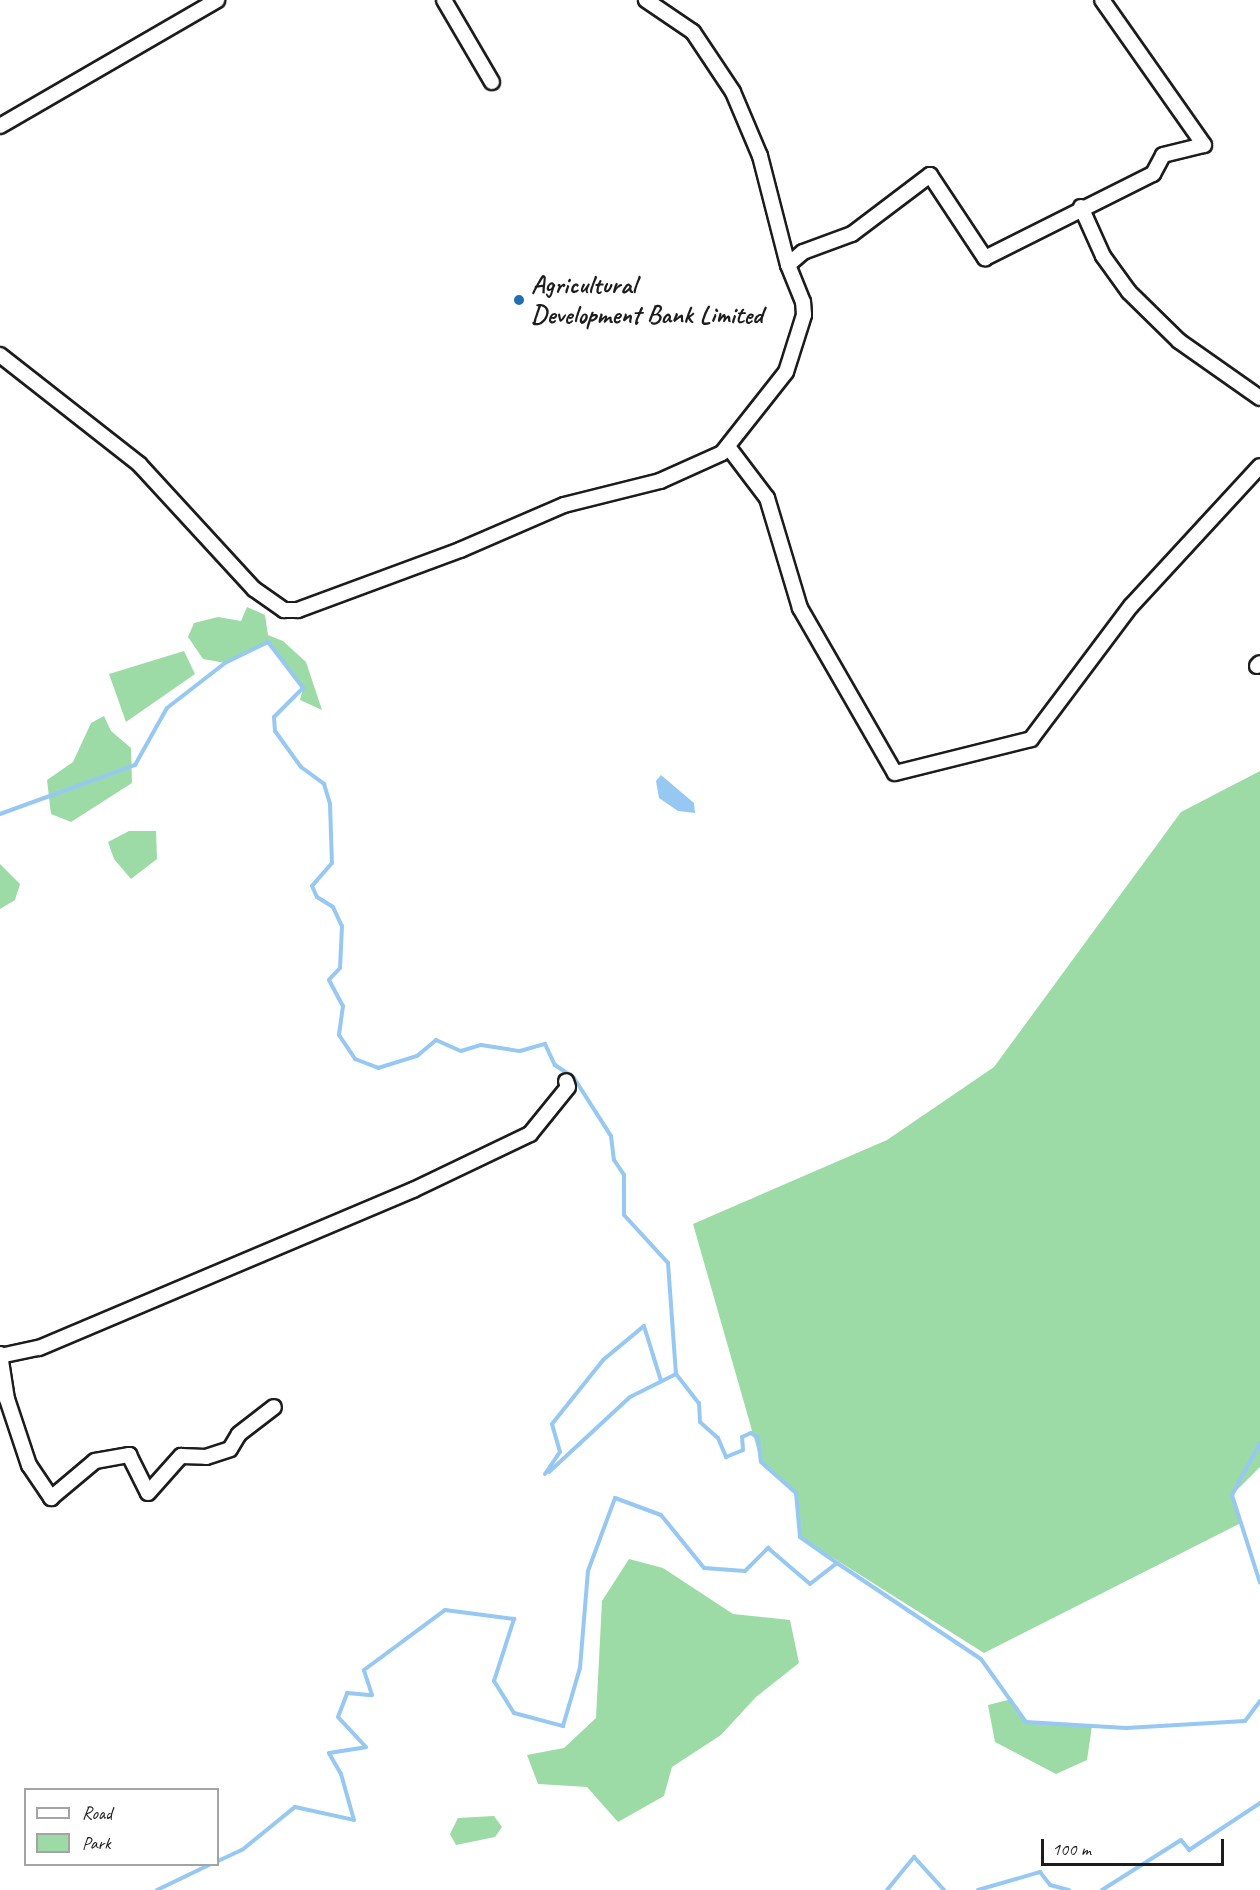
<!DOCTYPE html>
<html>
<head>
<meta charset="utf-8">
<style>
  body { margin:0 }
  #map { position:relative; width:1260px; height:1890px; overflow:hidden; background:#fff; font-family:Caveat,sans-serif }
  div>[style] { position:absolute }
  .green>* { inset:0; background:#9cdba5 }
  .water>* { inset:0; background:#96c8f2 }
  .stream>* { height:4px; margin:-2px; padding:0 2px; transform-origin:2px; border-radius:2px; background:#96c8f2 }
  .roads { filter:drop-shadow(2px 0 #1c1c1c) drop-shadow(-2px 0 #1c1c1c) drop-shadow(0 2px #1c1c1c) drop-shadow(0 -2px #1c1c1c) }
  .street>* { height:14px; margin:-7px; padding:0 7px; transform-origin:7px; border-radius:7px; background:#fff }
  .dots>* { width:16px; height:16px; translate:-50% -50%; box-sizing:border-box; border:3px solid #fff; border-radius:50% }
  span { translate:-50% -50%; white-space:nowrap; text-align:center; line-height:1.15; -webkit-text-stroke:5px #fff; paint-order:stroke }
  .poi-label { font-size:26px; color:#1c1c1c; font-weight:700 }
  .left { translate:0 -50%; text-align:left }
  .legend { position:absolute; left:24px; top:1788px; width:195px; height:78px; box-sizing:border-box; background:#fff; border:2px solid #a4a4a4; margin:0; padding:8px 10px; list-style:none; font-size:18px; color:#1c1c1c }
  .legend li { display:flex; align-items:center; gap:12px; height:30px }
  .legend b { width:30px; border:2px solid #a4a4a4 }
  .scale { position:absolute; left:1041px; top:1839px; width:183px; height:27px; box-sizing:border-box; border:3px solid #1c1c1c; border-top:0; padding-left:8px; font-size:18px; line-height:21px; white-space:nowrap; color:#1c1c1c; -webkit-text-stroke:4px #fff; paint-order:stroke }
</style>
</head>
<body>
<div id="map">
  <div class="green">
    <div style="clip-path:polygon(247px 607px,265px 615px,268px 635px,283px 641px,306px 662px,322px 710px,300px 700px,303px 688px,268px 642px,225px 663px,203px 659px,188px 637px,194px 623px,218px 617px,241px 621px)"></div>
    <div style="clip-path:polygon(184px 651px,195px 674px,126px 722px,109px 674px)"></div>
    <div style="clip-path:polygon(104px 716px,111px 731px,131px 748px,132px 783px,71px 822px,51px 814px,47px 780px,73px 762px,91px 723px)"></div>
    <div style="clip-path:polygon(1260px 771px,1260px 1467px,1232px 1495px,1241px 1523px,984px 1653px,800px 1537px,796px 1493px,761px 1462px,693px 1224px,887px 1140px,994px 1067px,1181px 812px)"></div>
    <div style="clip-path:polygon(129px 831px,156px 831px,157px 859px,131px 879px,114px 859px,108px 842px)"></div>
    <div style="clip-path:polygon(0 864px,20px 884px,15px 900px,0 909px)"></div>
    <div style="clip-path:polygon(629px 1559px,663px 1568px,733px 1614px,790px 1620px,799px 1663px,756px 1697px,721px 1735px,672px 1767px,664px 1796px,618px 1822px,587px 1787px,538px 1784px,527px 1755px,564px 1748px,596px 1718px,602px 1601px)"></div>
    <div style="clip-path:polygon(1012px 1699px,1026px 1722px,1092px 1726px,1087px 1760px,1056px 1774px,995px 1742px,988px 1705px)"></div>
    <div style="clip-path:polygon(494px 1816px,502px 1827px,495px 1837px,456px 1845px,450px 1834px,458px 1818px)"></div>
  </div>
  <div class="water">
    <div style="clip-path:polygon(661px 775px,694px 803px,695px 813px,678px 811px,659px 798px,656px 781px)"></div>
  </div>
  <div class="stream">
    <div style="left:0;top:814px;width:144px;rotate:-19.9deg"></div>
    <div style="left:135px;top:765px;width:65px;rotate:-60.7deg"></div>
    <div style="left:167px;top:708px;width:73px;rotate:-37.8deg"></div>
    <div style="left:225px;top:663px;width:48px;rotate:-26deg"></div>
    <div style="left:268px;top:642px;width:58px;rotate:52.7deg"></div>
    <div style="left:303px;top:688px;width:41px;rotate:135deg"></div>
    <div style="left:274px;top:717px;width:14px;rotate:86deg"></div>
    <div style="left:275px;top:731px;width:44px;rotate:54.2deg"></div>
    <div style="left:301px;top:767px;width:29px;rotate:36deg"></div>
    <div style="left:324px;top:784px;width:21px;rotate:73deg"></div>
    <div style="left:330px;top:804px;width:59px;rotate:88.1deg"></div>
    <div style="left:332px;top:863px;width:30px;rotate:131deg"></div>
    <div style="left:312px;top:886px;width:12px;rotate:66deg"></div>
    <div style="left:317px;top:897px;width:19px;rotate:32deg"></div>
    <div style="left:333px;top:907px;width:21px;rotate:65deg"></div>
    <div style="left:342px;top:926px;width:42px;rotate:92.7deg"></div>
    <div style="left:340px;top:968px;width:16px;rotate:133deg"></div>
    <div style="left:329px;top:980px;width:30px;rotate:62deg"></div>
    <div style="left:343px;top:1006px;width:29px;rotate:98deg"></div>
    <div style="left:339px;top:1035px;width:29px;rotate:56deg"></div>
    <div style="left:355px;top:1059px;width:25px;rotate:21deg"></div>
    <div style="left:378px;top:1068px;width:41px;rotate:-17.1deg"></div>
    <div style="left:417px;top:1056px;width:25px;rotate:-40deg"></div>
    <div style="left:436px;top:1040px;width:27px;rotate:24deg"></div>
    <div style="left:461px;top:1051px;width:21px;rotate:-17deg"></div>
    <div style="left:481px;top:1045px;width:39px;rotate:9deg"></div>
    <div style="left:520px;top:1051px;width:26px;rotate:-16deg"></div>
    <div style="left:545px;top:1044px;width:23px;rotate:65deg"></div>
    <div style="left:555px;top:1065px;width:23px;rotate:34deg"></div>
    <div style="left:574px;top:1078px;width:69px;rotate:57.5deg"></div>
    <div style="left:611px;top:1136px;width:24px;rotate:83deg"></div>
    <div style="left:614px;top:1160px;width:18px;rotate:56deg"></div>
    <div style="left:624px;top:1175px;width:40px;rotate:90deg"></div>
    <div style="left:624px;top:1215px;width:65px;rotate:47.5deg"></div>
    <div style="left:668px;top:1263px;width:111px;rotate:85.9deg"></div>
    <div style="left:676px;top:1374px;width:37px;rotate:52deg"></div>
    <div style="left:699px;top:1403px;width:19px;rotate:87deg"></div>
    <div style="left:700px;top:1422px;width:24px;rotate:42deg"></div>
    <div style="left:718px;top:1438px;width:21px;rotate:67deg"></div>
    <div style="left:726px;top:1457px;width:18px;rotate:-22deg"></div>
    <div style="left:743px;top:1450px;width:13px;rotate:-94deg"></div>
    <div style="left:742px;top:1437px;width:10px;rotate:-24deg"></div>
    <div style="left:751px;top:1433px;width:9px;rotate:36deg"></div>
    <div style="left:758px;top:1438px;width:24px;rotate:83deg"></div>
    <div style="left:761px;top:1462px;width:47px;rotate:41.5deg"></div>
    <div style="left:796px;top:1493px;width:44px;rotate:84.8deg"></div>
    <div style="left:800px;top:1537px;width:45px;rotate:35.1deg"></div>
    <div style="left:1260px;top:1443px;width:59px;rotate:118.3deg"></div>
    <div style="left:1232px;top:1495px;width:92px;rotate:72.3deg"></div>
    <div style="left:549px;top:1472px;width:110px;rotate:-42.8deg"></div>
    <div style="left:630px;top:1397px;width:51px;rotate:-26.6deg"></div>
    <div style="left:545px;top:1474px;width:27px;rotate:-56deg"></div>
    <div style="left:560px;top:1452px;width:29px;rotate:-106deg"></div>
    <div style="left:552px;top:1424px;width:82px;rotate:-51.4deg"></div>
    <div style="left:603px;top:1360px;width:53px;rotate:-39.7deg"></div>
    <div style="left:644px;top:1326px;width:58px;rotate:72.8deg"></div>
    <div style="left:218px;top:1861px;width:26px;rotate:-25deg"></div>
    <div style="left:242px;top:1850px;width:68px;rotate:-39.1deg"></div>
    <div style="left:295px;top:1807px;width:60px;rotate:12.4deg"></div>
    <div style="left:354px;top:1820px;width:48px;rotate:-105.8deg"></div>
    <div style="left:341px;top:1774px;width:24px;rotate:-120deg"></div>
    <div style="left:329px;top:1753px;width:37px;rotate:-9deg"></div>
    <div style="left:366px;top:1747px;width:41px;rotate:-133deg"></div>
    <div style="left:338px;top:1717px;width:26px;rotate:-69deg"></div>
    <div style="left:347px;top:1693px;width:25px;rotate:5deg"></div>
    <div style="left:372px;top:1695px;width:26px;rotate:-108deg"></div>
    <div style="left:364px;top:1670px;width:101px;rotate:-36.5deg"></div>
    <div style="left:445px;top:1610px;width:70px;rotate:7.4deg"></div>
    <div style="left:514px;top:1619px;width:65px;rotate:107.9deg"></div>
    <div style="left:494px;top:1681px;width:38px;rotate:58deg"></div>
    <div style="left:514px;top:1713px;width:51px;rotate:14.9deg"></div>
    <div style="left:563px;top:1726px;width:60px;rotate:-73.7deg"></div>
    <div style="left:580px;top:1668px;width:97px;rotate:-85.3deg"></div>
    <div style="left:588px;top:1571px;width:78px;rotate:-69.7deg"></div>
    <div style="left:615px;top:1498px;width:49px;rotate:20.3deg"></div>
    <div style="left:661px;top:1515px;width:68px;rotate:50.9deg"></div>
    <div style="left:704px;top:1568px;width:41px;rotate:4.2deg"></div>
    <div style="left:745px;top:1571px;width:33px;rotate:-45deg"></div>
    <div style="left:768px;top:1548px;width:55px;rotate:40.6deg"></div>
    <div style="left:810px;top:1584px;width:34px;rotate:-38deg"></div>
    <div style="left:837px;top:1563px;width:173px;rotate:33.7deg"></div>
    <div style="left:981px;top:1659px;width:77px;rotate:54.5deg"></div>
    <div style="left:1026px;top:1722px;width:100px;rotate:3.4deg"></div>
    <div style="left:1126px;top:1728px;width:119px;rotate:-3.4deg"></div>
    <div style="left:1245px;top:1721px;width:25px;rotate:-53deg"></div>
    <div style="left:157px;top:1890px;width:60px;rotate:-25.7deg"></div>
    <div style="left:887px;top:1890px;width:43px;rotate:-50.7deg"></div>
    <div style="left:914px;top:1857px;width:45px;rotate:47.7deg"></div>
    <div style="left:978px;top:1890px;width:65px;rotate:-16.2deg"></div>
    <div style="left:1040px;top:1872px;width:16px;rotate:52deg"></div>
    <div style="left:1050px;top:1885px;width:20px;rotate:15deg"></div>
    <div style="left:1102px;top:1890px;width:93px;rotate:-32.3deg"></div>
    <div style="left:1181px;top:1840px;width:13px;rotate:51deg"></div>
    <div style="left:1189px;top:1850px;width:85px;rotate:-33.5deg"></div>
  </div>
  <div class="roads">
    <div class="street">
      <div style="left:444px;top:0;width:95px;rotate:59.7deg"></div>
      <div style="left:0;top:126px;width:251px;rotate:-30.1deg"></div>
      <div style="left:1081px;top:207px;width:54px;rotate:65.8deg"></div>
      <div style="left:1103px;top:256px;width:44px;rotate:54.2deg"></div>
      <div style="left:1129px;top:292px;width:70px;rotate:44.4deg"></div>
      <div style="left:1179px;top:341px;width:99px;rotate:35.1deg"></div>
      <div style="left:788px;top:265px;width:20px;rotate:-41deg"></div>
      <div style="left:803px;top:252px;width:52px;rotate:-20.2deg"></div>
      <div style="left:852px;top:234px;width:98px;rotate:-37.1deg"></div>
      <div style="left:930px;top:175px;width:100px;rotate:56.5deg"></div>
      <div style="left:985px;top:258px;width:188px;rotate:-26.6deg"></div>
      <div style="left:1153px;top:174px;width:21px;rotate:-62deg"></div>
      <div style="left:1163px;top:155px;width:42px;rotate:-13.7deg"></div>
      <div style="left:1204px;top:145px;width:177px;rotate:-125.1deg"></div>
      <div style="left:0;top:355px;width:177px;rotate:38.1deg"></div>
      <div style="left:139px;top:464px;width:170px;rotate:47.4deg"></div>
      <div style="left:254px;top:589px;width:37px;rotate:35deg"></div>
      <div style="left:284px;top:610px;width:14px"></div>
      <div style="left:298px;top:610px;width:173px;rotate:-20.3deg"></div>
      <div style="left:460px;top:550px;width:113px;rotate:-23.4deg"></div>
      <div style="left:564px;top:505px;width:99px;rotate:-14deg"></div>
      <div style="left:660px;top:481px;width:68px;rotate:-24.3deg"></div>
      <div style="left:722px;top:453px;width:103px;rotate:-51.7deg"></div>
      <div style="left:786px;top:372px;width:60px;rotate:-72.5deg"></div>
      <div style="left:804px;top:315px;width:13px;rotate:-94deg"></div>
      <div style="left:803px;top:302px;width:40px;rotate:-112deg"></div>
      <div style="left:788px;top:265px;width:113px;rotate:-104.4deg"></div>
      <div style="left:760px;top:156px;width:69px;rotate:-112.9deg"></div>
      <div style="left:733px;top:92px;width:72px;rotate:-123.7deg"></div>
      <div style="left:693px;top:32px;width:57px;rotate:-145.8deg"></div>
      <div style="left:729px;top:448px;width:63px;rotate:52.8deg"></div>
      <div style="left:767px;top:498px;width:115px;rotate:73.3deg"></div>
      <div style="left:800px;top:608px;width:190px;rotate:60.1deg"></div>
      <div style="left:895px;top:773px;width:140px;rotate:-14deg"></div>
      <div style="left:1031px;top:739px;width:166px;rotate:-53.1deg"></div>
      <div style="left:1131px;top:606px;width:190px;rotate:-47.3deg"></div>
      <div style="left:1257px;top:666px;width:4px;rotate:-45deg"></div>
      <div style="left:0;top:1354px;width:46px;rotate:81.2deg"></div>
      <div style="left:7px;top:1399px;width:70px;rotate:71.6deg"></div>
      <div style="left:29px;top:1465px;width:40px;rotate:56deg"></div>
      <div style="left:51px;top:1498px;width:57px;rotate:-40.1deg"></div>
      <div style="left:95px;top:1461px;width:35px;rotate:-10deg"></div>
      <div style="left:129px;top:1455px;width:42px;rotate:63.4deg"></div>
      <div style="left:148px;top:1493px;width:50px;rotate:-48.3deg"></div>
      <div style="left:181px;top:1456px;width:25px;rotate:2deg"></div>
      <div style="left:206px;top:1457px;width:25px;rotate:-18deg"></div>
      <div style="left:230px;top:1449px;width:17px;rotate:-59deg"></div>
      <div style="left:239px;top:1434px;width:44px;rotate:-37.6deg"></div>
      <div style="left:0;top:1356px;width:40px;rotate:-12deg"></div>
      <div style="left:39px;top:1348px;width:406px;rotate:-22.9deg"></div>
      <div style="left:413px;top:1190px;width:130px;rotate:-25.6deg"></div>
      <div style="left:530px;top:1134px;width:60px;rotate:-51deg"></div>
      <div style="left:568px;top:1087px;width:6px;rotate:-108deg"></div>
    </div>
  </div>
  <div class="dots">
    <div style="left:519px;top:300px;background:#1f6fb2"></div>
  </div>
  <div class="poi-label">
    <span class="left" style="left:531px;top:300px">Agricultural<br>Development Bank Limited</span>
  </div>
  <ul class="legend">
  <li><b style="height:8px;background:#fff"></b>Road</li>
  <li><b style="height:16px;background:#9cdba5"></b>Park</li>
  </ul>
  <div class="scale">100 m</div>
</div>
</body>
</html>
